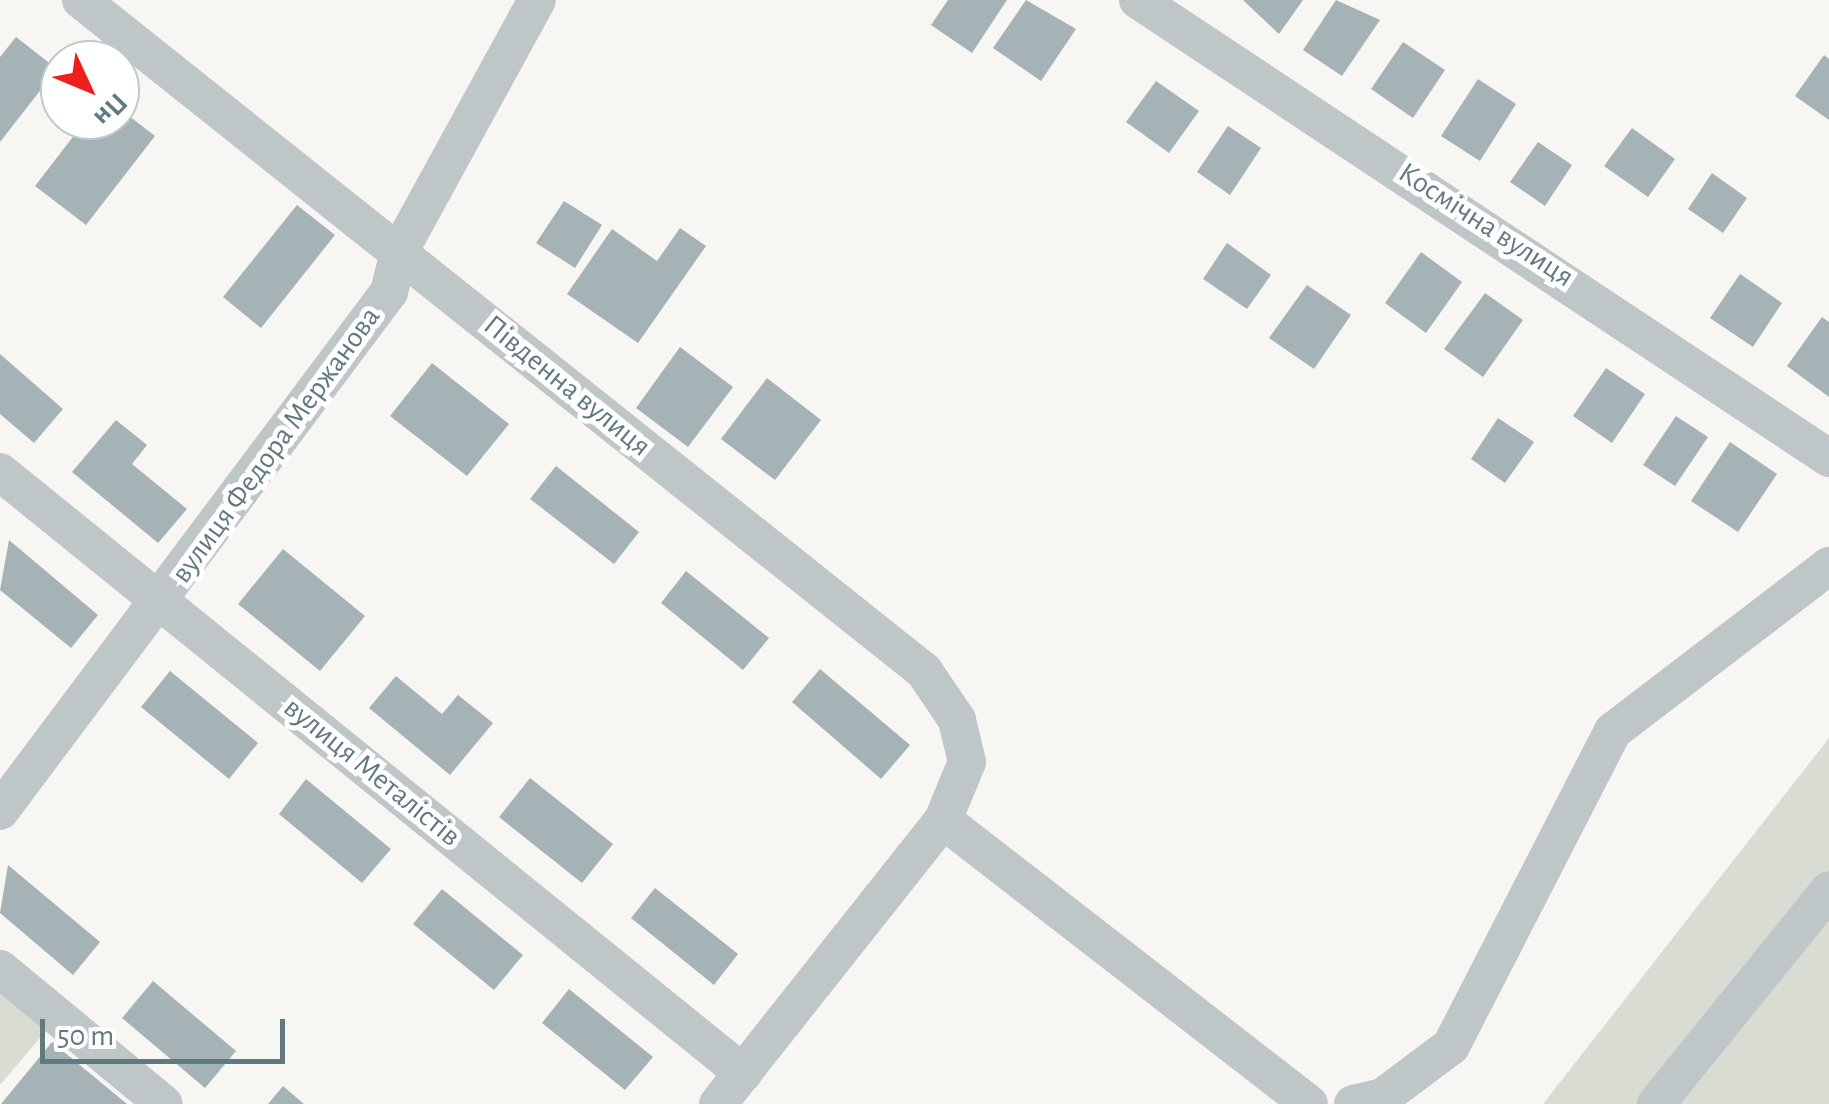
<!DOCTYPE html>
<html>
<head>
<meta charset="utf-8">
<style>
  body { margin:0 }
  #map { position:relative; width:1829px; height:1104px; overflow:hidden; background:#f7f6f3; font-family:"Alegreya Sans",sans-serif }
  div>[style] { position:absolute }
  .green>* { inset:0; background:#d8dcd2 }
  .building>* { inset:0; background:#a6b3b6 }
  .minor>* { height:38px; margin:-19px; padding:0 19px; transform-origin:19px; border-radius:19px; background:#bfc6c8 }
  span { translate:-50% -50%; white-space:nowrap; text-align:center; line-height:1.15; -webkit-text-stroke:10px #fff; paint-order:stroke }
  .street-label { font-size:30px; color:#607a80 }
  .north { position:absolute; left:40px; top:40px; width:100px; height:100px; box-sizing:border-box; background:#fff; border:2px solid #bfcacc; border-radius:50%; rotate:134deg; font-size:28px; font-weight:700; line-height:40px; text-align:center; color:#607a80 }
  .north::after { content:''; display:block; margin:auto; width:35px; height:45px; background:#ed201d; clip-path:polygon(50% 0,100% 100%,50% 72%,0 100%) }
  .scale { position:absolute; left:40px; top:1019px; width:245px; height:45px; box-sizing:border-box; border:5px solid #607a80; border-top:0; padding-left:12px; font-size:30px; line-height:35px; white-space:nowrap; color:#607a80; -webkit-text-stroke:8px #fff; paint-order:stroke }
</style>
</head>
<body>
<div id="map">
  <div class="green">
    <div style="clip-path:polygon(1829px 738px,1829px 1104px,1543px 1104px)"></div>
    <div style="clip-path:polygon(0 985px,46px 1031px,0 1085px)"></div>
  </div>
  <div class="building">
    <div style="clip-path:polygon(948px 0,1007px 0,972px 53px,931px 25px)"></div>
    <div style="clip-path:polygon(1026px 0,1076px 29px,1041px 81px,993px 48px)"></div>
    <div style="clip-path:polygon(1243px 0,1303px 0,1279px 34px)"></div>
    <div style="clip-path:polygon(1336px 0,1380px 20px,1342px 76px,1303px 50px)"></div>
    <div style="clip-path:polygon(16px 37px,57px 69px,0 142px,0 57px)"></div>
    <div style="clip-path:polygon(1403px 42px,1445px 70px,1413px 118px,1371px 89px)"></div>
    <div style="clip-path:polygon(1824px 55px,1829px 59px,1829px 120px,1795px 96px)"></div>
    <div style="clip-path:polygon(1478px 79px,1516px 104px,1480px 161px,1441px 136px)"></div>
    <div style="clip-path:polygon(1156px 81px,1199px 111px,1169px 153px,1126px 122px)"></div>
    <div style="clip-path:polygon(120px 109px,155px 136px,86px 225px,35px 186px,86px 120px,120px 120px)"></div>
    <div style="clip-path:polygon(1228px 126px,1261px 148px,1230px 195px,1197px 172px)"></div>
    <div style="clip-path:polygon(1632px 128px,1675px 159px,1648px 197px,1604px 166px)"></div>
    <div style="clip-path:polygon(1538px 142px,1572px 165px,1545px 206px,1510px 182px)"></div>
    <div style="clip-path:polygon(1712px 173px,1747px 198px,1723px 233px,1688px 209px)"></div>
    <div style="clip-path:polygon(564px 201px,602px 225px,575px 268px,536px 243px)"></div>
    <div style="clip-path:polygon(297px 205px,335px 235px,261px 328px,223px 297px)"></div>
    <div style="clip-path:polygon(680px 228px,706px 246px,638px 343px,567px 294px,612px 229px,657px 261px)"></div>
    <div style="clip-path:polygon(1227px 243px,1271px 275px,1247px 309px,1203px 279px)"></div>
    <div style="clip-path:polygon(1421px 252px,1462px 282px,1426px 333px,1385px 303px)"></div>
    <div style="clip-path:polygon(1740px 274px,1782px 303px,1753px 347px,1710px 318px)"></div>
    <div style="clip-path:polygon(1307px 285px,1351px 315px,1314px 369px,1269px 338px)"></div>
    <div style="clip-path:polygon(1485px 293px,1523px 320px,1483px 377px,1444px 349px)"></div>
    <div style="clip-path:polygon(1822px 317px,1829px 322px,1829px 397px,1787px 366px)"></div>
    <div style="clip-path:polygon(680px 347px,733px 387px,688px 447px,636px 408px)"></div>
    <div style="clip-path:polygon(0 354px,63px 409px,34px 443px,0 414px)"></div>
    <div style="clip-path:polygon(432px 363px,509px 424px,467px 476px,390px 416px)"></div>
    <div style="clip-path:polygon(1606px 368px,1645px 394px,1612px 443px,1573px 416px)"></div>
    <div style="clip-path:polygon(767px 378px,821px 420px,775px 480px,721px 439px)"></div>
    <div style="clip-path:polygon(1676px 416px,1708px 437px,1675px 486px,1643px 465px)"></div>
    <div style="clip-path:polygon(1498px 418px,1534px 442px,1505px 483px,1471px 459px)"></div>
    <div style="clip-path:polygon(116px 420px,147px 445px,132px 464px,187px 509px,158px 543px,72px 472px)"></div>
    <div style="clip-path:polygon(1730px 442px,1777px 474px,1738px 532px,1691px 501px)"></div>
    <div style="clip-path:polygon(556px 466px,639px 532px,614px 564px,530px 499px)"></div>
    <div style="clip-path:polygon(9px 540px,98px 615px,71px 648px,0 590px)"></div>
    <div style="clip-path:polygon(283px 549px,365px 616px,320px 671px,238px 604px)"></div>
    <div style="clip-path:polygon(686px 571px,769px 638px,743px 670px,661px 603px)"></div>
    <div style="clip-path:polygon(820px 669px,910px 745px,881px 779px,792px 702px)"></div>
    <div style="clip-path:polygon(170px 671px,258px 743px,229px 779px,141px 707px)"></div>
    <div style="clip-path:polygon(396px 676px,442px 714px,458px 695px,493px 723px,450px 775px,369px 708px)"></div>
    <div style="clip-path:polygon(530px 778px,613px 844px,582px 883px,499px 817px)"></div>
    <div style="clip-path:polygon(306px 779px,391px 849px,362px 883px,279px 814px)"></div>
    <div style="clip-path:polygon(8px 865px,100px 942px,73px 975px,0 913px)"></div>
    <div style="clip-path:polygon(655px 888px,738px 954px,714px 985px,631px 918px)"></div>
    <div style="clip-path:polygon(442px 889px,523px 955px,494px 990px,413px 924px)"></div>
    <div style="clip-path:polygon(153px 981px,236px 1051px,205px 1088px,122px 1018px)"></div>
    <div style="clip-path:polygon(569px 989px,653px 1057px,625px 1090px,542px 1023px)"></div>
    <div style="clip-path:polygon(52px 1042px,127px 1104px,1px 1104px)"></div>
    <div style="clip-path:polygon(283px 1086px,304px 1104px,268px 1104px)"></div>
  </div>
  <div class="minor">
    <div style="left:81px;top:0;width:1077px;rotate:38.52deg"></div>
    <div style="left:924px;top:671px;width:59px;rotate:56deg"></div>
    <div style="left:957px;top:720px;width:43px;rotate:76.6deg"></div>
    <div style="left:967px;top:762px;width:63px;rotate:112.5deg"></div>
    <div style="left:943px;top:820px;width:362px;rotate:128.4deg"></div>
    <div style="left:1138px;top:0;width:829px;rotate:33.54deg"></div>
    <div style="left:0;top:472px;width:956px;rotate:38.97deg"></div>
    <div style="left:0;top:811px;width:649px;rotate:-53.15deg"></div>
    <div style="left:389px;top:292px;width:41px;rotate:-76deg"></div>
    <div style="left:399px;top:252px;width:287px;rotate:-61.3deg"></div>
    <div style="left:943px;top:820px;width:463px;rotate:37.8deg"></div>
    <div style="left:0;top:969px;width:212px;rotate:39.5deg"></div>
    <div style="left:1353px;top:1104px;width:31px;rotate:-13deg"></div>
    <div style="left:1383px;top:1097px;width:85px;rotate:-36.9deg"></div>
    <div style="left:1451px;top:1046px;width:354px;rotate:-62.8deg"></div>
    <div style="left:1613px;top:731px;width:272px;rotate:-37.4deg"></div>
    <div style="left:1656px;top:1104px;width:275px;rotate:-51deg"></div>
  </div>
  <div class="street-label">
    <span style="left:1486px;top:225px;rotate:33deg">Космічна вулиця</span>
    <span style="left:567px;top:386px;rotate:39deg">Південна вулиця</span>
    <span style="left:276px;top:445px;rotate:-54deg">вулиця Федора Мержанова</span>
    <span style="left:372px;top:772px;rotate:39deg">вулиця Металістів</span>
  </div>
  <div class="north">Пн</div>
  <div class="scale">50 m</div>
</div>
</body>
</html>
